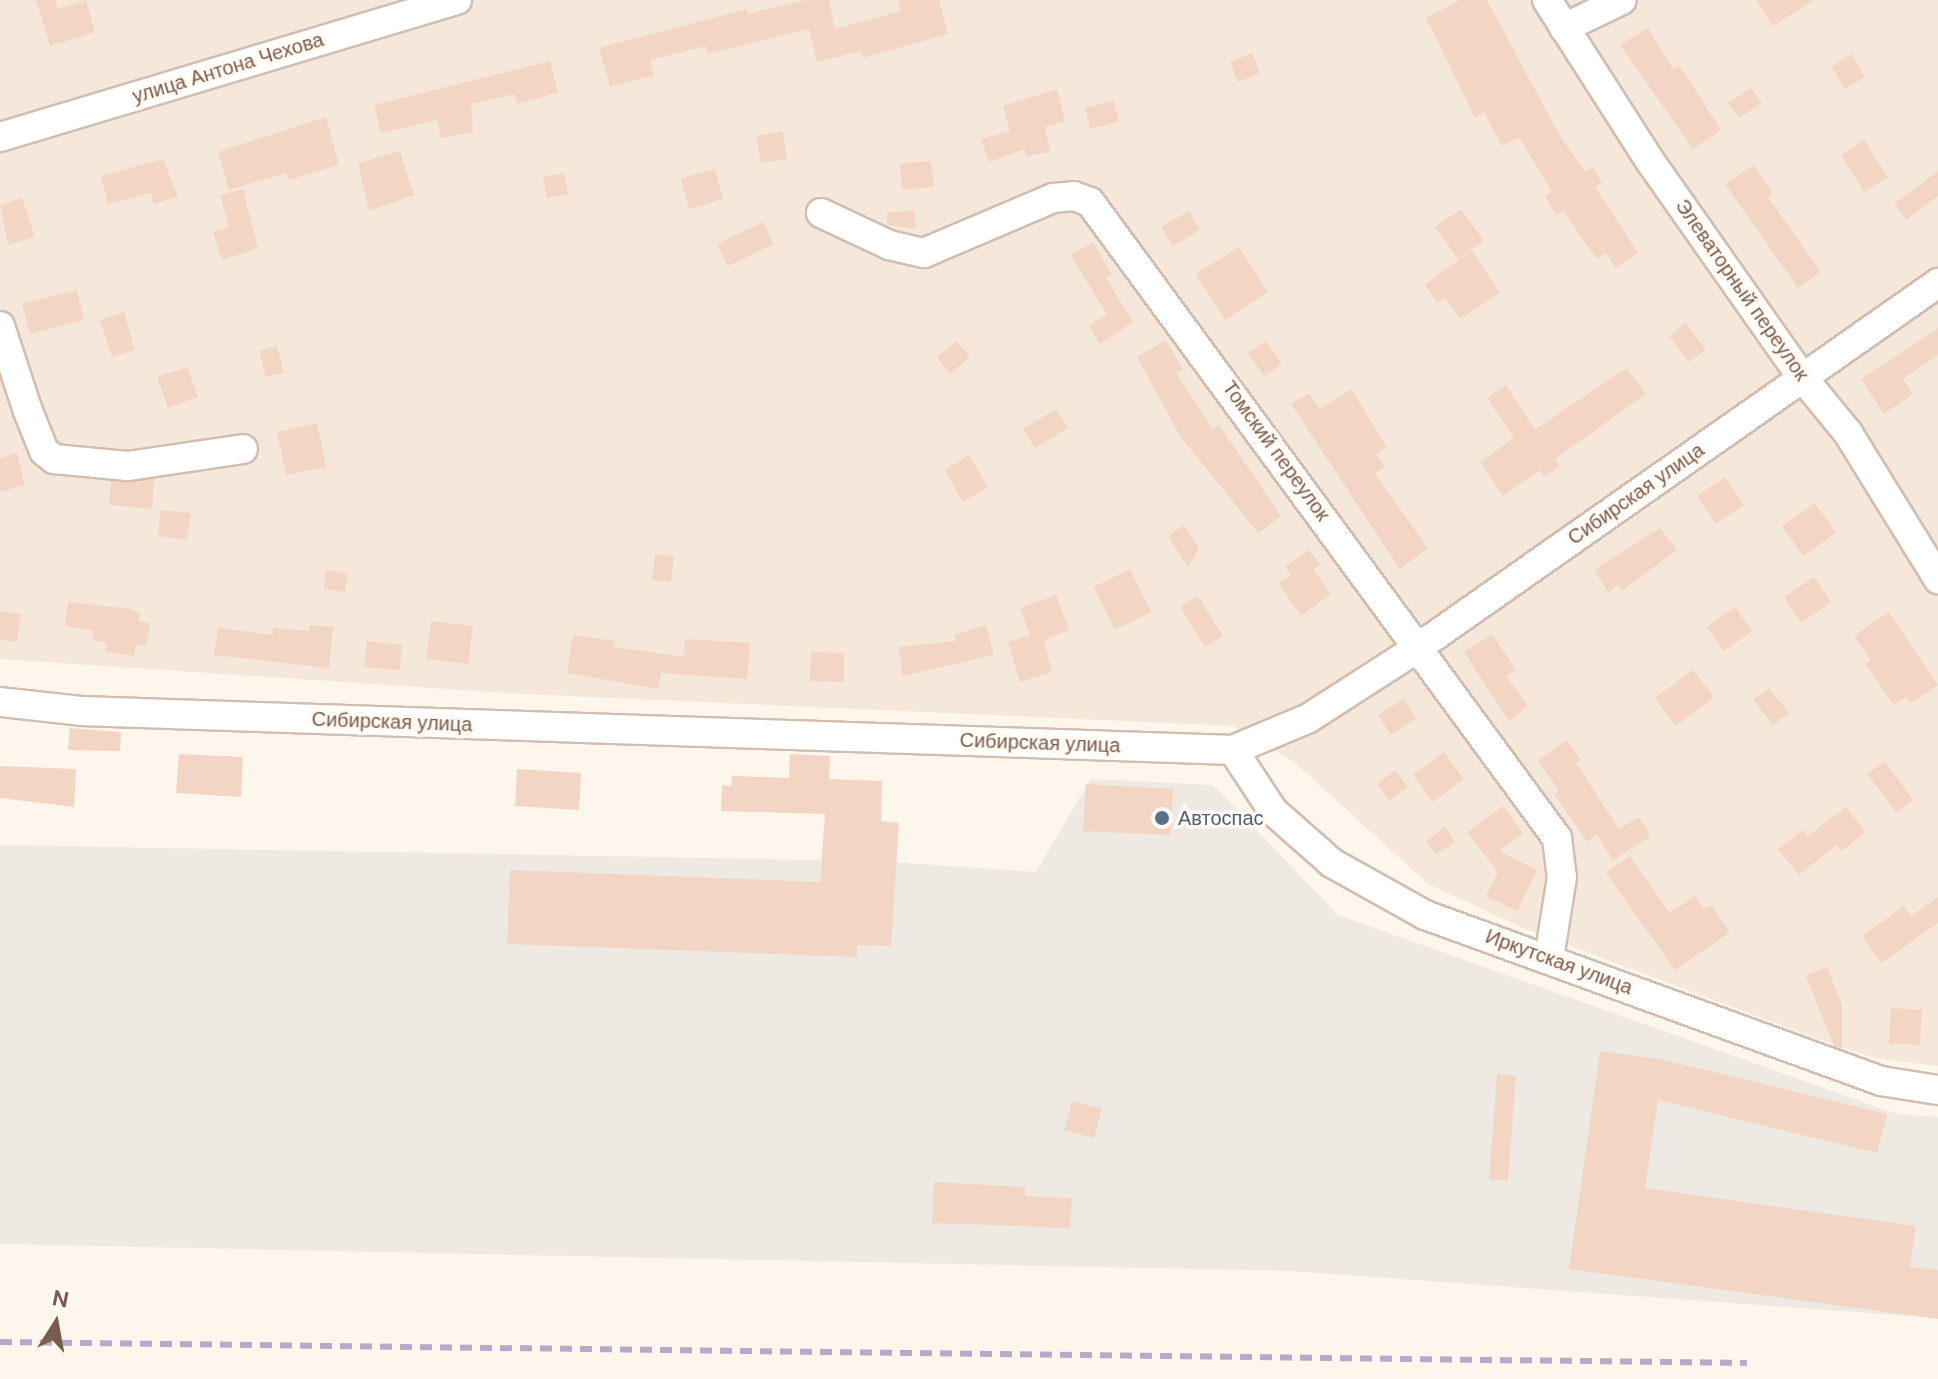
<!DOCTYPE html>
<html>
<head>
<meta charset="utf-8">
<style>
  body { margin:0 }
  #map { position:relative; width:1938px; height:1379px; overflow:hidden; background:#fdf6ec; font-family:"DM Sans",sans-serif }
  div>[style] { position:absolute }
  .residential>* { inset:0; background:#f5e8da }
  .industrial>* { inset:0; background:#efe9e4 }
  .building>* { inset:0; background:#f3d5c3 }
  .roads { filter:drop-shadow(2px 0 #d1beb0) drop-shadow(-2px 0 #d1beb0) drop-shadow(0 2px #d1beb0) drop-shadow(0 -2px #d1beb0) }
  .minor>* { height:28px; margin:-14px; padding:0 14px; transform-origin:14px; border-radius:14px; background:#fff }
  .rail>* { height:6px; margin-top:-3px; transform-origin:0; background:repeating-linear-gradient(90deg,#b9a8c9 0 12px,transparent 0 20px) }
  .dots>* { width:22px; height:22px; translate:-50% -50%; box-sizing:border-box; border:4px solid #fffaf3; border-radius:50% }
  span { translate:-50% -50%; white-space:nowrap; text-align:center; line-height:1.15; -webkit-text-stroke:7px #fffaf3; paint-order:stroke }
  .street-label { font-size:20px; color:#7a5c4d }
  .service-label { font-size:20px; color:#4e5e75 }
  .left { translate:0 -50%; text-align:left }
  .north { position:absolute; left:16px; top:1283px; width:80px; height:80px; -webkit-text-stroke:6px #fffaf3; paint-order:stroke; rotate:11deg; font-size:22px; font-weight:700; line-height:32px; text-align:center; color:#7a5c4d }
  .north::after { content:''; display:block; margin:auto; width:28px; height:36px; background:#7a5c4d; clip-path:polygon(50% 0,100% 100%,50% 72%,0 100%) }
</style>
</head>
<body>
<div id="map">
  <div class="residential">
    <div style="clip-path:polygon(0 0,1938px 0,1938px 1066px,1878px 1059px,1815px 1038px,1525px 929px,1428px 884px,1293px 761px,1234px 726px,523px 694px,0 659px)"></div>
  </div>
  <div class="industrial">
    <div style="clip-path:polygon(1091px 779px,1213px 785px,1338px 915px,1897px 1114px,1938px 1117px,1938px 1318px,1290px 1271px,0 1244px,0 845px,877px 861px,1036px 872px)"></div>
  </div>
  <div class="building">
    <div style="clip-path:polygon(36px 0,55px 0,58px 9px,86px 0,95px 32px,50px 46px)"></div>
    <div style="clip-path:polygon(806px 0,829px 0,835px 29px,901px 11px,898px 0,939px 0,948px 34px,863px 58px,861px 51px,817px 62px,809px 29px,708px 54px,706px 46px,650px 60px,654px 75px,610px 87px,599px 48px,747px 9px,748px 14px)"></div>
    <div style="clip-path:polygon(1460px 0,1487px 0,1560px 136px,1585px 172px,1593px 168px,1602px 183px,1595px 187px,1638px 253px,1616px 268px,1606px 253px,1597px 259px,1563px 211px,1556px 215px,1545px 196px,1552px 192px,1519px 137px,1502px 146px,1484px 112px,1475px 117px,1426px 18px)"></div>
    <div style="clip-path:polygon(1756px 0,1814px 0,1773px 26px)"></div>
    <div style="clip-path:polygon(1648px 28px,1673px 69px,1679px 65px,1721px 130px,1693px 149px,1620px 45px)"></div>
    <div style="clip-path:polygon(1252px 53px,1260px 73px,1238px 82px,1230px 62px)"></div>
    <div style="clip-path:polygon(1852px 54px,1865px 77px,1845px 89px,1831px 66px)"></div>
    <div style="clip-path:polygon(550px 61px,558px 92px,517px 104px,514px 94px,471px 104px,473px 132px,441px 138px,437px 120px,381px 133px,374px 105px)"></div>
    <div style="clip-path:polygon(1751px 88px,1762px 103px,1739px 118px,1728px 103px)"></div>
    <div style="clip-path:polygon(1057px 89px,1065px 121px,1045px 127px,1050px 152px,1026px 156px,1025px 149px,989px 162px,981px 139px,1010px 131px,1003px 106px)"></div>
    <div style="clip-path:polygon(1114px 101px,1119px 122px,1090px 129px,1085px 108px)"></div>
    <div style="clip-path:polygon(326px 117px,339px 165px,288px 180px,286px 173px,229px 190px,218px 152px)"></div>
    <div style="clip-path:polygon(783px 131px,787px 159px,761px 163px,756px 136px)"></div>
    <div style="clip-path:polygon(1864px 140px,1888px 177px,1864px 192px,1841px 155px)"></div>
    <div style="clip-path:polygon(400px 151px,414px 195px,369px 211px,358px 163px)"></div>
    <div style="clip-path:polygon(163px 159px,178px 197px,154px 204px,151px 193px,108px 204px,101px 176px)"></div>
    <div style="clip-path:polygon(931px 161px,934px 187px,902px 190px,900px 164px)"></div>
    <div style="clip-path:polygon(1754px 165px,1773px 193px,1768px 197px,1821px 272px,1798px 288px,1725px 184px)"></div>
    <div style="clip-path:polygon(715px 169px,723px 199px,689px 209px,681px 178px)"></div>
    <div style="clip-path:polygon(1938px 171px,1938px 196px,1906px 220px,1894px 204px)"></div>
    <div style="clip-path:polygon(564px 173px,568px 194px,547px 198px,543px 177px)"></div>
    <div style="clip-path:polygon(243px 189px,258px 248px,222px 260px,213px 232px,229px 227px,220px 195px)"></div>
    <div style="clip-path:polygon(22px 198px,35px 237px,8px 245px,0 205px)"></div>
    <div style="clip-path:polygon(1461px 209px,1484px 241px,1458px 259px,1435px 227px)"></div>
    <div style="clip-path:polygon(915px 211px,916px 229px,887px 225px,887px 212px)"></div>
    <div style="clip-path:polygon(1189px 211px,1200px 230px,1173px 246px,1161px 227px)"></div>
    <div style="clip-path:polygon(763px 222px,774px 244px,728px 266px,717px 244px)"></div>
    <div style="clip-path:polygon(1093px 242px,1112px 275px,1106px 278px,1133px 322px,1100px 344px,1089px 326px,1107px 314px,1070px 255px)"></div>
    <div style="clip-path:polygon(1239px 247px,1268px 292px,1225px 320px,1196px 274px)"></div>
    <div style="clip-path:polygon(1472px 250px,1500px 293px,1460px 319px,1445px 297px,1438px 303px,1425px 285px)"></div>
    <div style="clip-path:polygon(77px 290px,84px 320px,30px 334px,22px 304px)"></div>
    <div style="clip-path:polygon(124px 312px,135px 350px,112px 357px,100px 320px)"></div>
    <div style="clip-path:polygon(1686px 323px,1706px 350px,1689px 362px,1669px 336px)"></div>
    <div style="clip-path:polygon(1938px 328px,1938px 355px,1903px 379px,1913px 394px,1884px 414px,1861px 379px)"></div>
    <div style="clip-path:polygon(1166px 340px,1183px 369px,1176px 373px,1213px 429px,1219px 425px,1281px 516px,1258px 533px,1180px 436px,1137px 357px)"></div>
    <div style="clip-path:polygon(957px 341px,970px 357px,950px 374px,937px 357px)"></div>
    <div style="clip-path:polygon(1266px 341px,1282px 364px,1264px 376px,1248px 353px)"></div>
    <div style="clip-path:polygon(277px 346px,284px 373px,266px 377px,259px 351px)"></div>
    <div style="clip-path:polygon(187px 367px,198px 397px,168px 408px,157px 377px)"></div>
    <div style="clip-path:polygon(1626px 368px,1646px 394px,1555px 459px,1560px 466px,1544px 477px,1540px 470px,1503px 496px,1480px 462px,1514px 438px,1487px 398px,1506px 385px,1535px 430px)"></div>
    <div style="clip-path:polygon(1351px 389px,1387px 447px,1376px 454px,1385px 466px,1375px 474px,1428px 548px,1400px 569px,1291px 404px,1309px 393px,1320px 409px)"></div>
    <div style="clip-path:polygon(1056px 409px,1068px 428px,1035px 448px,1023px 429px)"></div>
    <div style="clip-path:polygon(317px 423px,326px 467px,286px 475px,277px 432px)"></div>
    <div style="clip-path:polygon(17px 453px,25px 485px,0 492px,0 458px)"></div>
    <div style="clip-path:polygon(969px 455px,988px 487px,963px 502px,945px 470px)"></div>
    <div style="clip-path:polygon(1725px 477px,1744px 505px,1716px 524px,1697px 496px)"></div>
    <div style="clip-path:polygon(154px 479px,152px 509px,109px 505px,111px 481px)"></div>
    <div style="clip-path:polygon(1815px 503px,1836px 533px,1803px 556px,1782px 526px)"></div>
    <div style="clip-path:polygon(161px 510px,191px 513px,187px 540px,158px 536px)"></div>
    <div style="clip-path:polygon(1184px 525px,1199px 549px,1188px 567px,1168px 536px)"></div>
    <div style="clip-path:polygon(1660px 528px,1677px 550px,1622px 591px,1618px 585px,1608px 592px,1594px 570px)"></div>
    <div style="clip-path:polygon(1309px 550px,1320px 564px,1313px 569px,1331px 594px,1301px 616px,1278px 583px,1291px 575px,1285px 567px)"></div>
    <div style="clip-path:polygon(655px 554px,674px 556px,671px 582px,652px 580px)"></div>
    <div style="clip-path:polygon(1130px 569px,1151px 612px,1115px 630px,1094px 587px)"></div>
    <div style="clip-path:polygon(326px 570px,348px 574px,345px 592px,324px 589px)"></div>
    <div style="clip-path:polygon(1814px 577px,1831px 602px,1801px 623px,1784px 597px)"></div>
    <div style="clip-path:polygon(1056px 595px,1069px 630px,1044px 640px,1052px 672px,1020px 682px,1008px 642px,1030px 635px,1020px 608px)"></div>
    <div style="clip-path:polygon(1198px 596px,1223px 636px,1205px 647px,1180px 607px)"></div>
    <div style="clip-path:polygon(68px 602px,132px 609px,140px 614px,139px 621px,150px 623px,146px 646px,136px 644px,134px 656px,105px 652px,107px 643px,92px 640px,93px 631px,65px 626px)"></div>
    <div style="clip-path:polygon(1735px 607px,1752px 631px,1724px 651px,1707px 627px)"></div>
    <div style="clip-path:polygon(0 611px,21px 614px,17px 642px,0 640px)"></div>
    <div style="clip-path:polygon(1889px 612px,1938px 685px,1911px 703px,1906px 697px,1894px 705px,1865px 664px,1871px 660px,1854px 636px)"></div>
    <div style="clip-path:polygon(431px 621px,473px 626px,468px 664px,426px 659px)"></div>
    <div style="clip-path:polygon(310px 625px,333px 627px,329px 668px,214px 655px,218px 628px,273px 635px,273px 628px,310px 631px)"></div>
    <div style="clip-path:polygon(986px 625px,994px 655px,902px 676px,899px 647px,956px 641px,954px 635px)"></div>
    <div style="clip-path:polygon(1492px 634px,1516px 670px,1506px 676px,1528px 706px,1509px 721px,1464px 652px)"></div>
    <div style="clip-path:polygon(573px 635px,615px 641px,614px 647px,684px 657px,685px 639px,750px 643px,747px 679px,661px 673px,659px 689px,567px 673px)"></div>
    <div style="clip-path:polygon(367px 641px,402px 645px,400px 670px,364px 667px)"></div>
    <div style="clip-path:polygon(811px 652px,844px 653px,844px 682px,810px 681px)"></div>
    <div style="clip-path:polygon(1693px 670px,1714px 697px,1676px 726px,1655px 698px)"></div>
    <div style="clip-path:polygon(1769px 688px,1789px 713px,1773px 725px,1753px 700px)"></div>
    <div style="clip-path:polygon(1404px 699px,1416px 719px,1391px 735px,1378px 715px)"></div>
    <div style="clip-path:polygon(70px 728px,121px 732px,120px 751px,68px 750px)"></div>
    <div style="clip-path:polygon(1567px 740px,1581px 760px,1576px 763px,1619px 829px,1639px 817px,1651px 836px,1613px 860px,1597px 835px,1587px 842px,1554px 794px,1559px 791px,1538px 760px)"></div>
    <div style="clip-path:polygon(1444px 752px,1464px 779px,1433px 802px,1413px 775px)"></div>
    <div style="clip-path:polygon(179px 754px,243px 757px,241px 797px,176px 793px)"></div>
    <div style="clip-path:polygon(790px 754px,830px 756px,829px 779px,882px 781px,881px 821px,899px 823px,891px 946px,857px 945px,857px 957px,507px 944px,510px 870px,820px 882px,825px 814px,721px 811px,722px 785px,731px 786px,732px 776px,789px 778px)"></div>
    <div style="clip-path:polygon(1885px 761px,1913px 800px,1896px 812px,1867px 774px)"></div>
    <div style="clip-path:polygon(0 766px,76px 769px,74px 807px,0 798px)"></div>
    <div style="clip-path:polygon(517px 769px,581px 773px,579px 810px,515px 806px)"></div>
    <div style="clip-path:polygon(1395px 770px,1408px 787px,1389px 801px,1377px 784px)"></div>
    <div style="clip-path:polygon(1086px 784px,1173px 789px,1171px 835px,1083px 831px)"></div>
    <div style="clip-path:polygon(1503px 806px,1523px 833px,1499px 851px,1537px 870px,1517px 911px,1486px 896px,1498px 872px,1467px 832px)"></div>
    <div style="clip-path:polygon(1846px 807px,1866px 832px,1842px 851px,1837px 845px,1799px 875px,1778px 849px,1803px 830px,1808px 836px)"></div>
    <div style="clip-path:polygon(1445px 827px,1455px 842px,1436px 855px,1426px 841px)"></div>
    <div style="clip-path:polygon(1630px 856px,1670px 913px,1695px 896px,1704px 909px,1711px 905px,1730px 932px,1675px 970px,1606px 873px)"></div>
    <div style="clip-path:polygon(1938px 897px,1938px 923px,1881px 963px,1862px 936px,1904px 906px,1911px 916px)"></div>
    <div style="clip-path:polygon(1827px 967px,1842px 1005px,1842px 1049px,1834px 1046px,1806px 976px)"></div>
    <div style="clip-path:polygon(1891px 1008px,1922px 1010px,1920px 1045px,1889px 1043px)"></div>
    <div style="clip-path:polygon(1600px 1051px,1660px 1059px,1887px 1114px,1877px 1153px,1658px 1100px,1645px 1188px,1916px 1226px,1910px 1267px,1938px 1270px,1938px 1319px,1569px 1269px)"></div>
    <div style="clip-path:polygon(1497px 1074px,1516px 1076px,1508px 1181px,1489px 1179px)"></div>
    <div style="clip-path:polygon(1072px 1101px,1102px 1109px,1094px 1138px,1064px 1130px)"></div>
    <div style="clip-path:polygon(934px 1182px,1025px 1187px,1025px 1196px,1072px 1198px,1070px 1228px,932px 1223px)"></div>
  </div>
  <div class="roads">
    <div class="minor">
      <div style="left:1547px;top:0;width:191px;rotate:57.4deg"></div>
      <div style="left:1650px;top:161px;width:264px;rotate:54.9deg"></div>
      <div style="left:1802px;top:377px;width:72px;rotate:50.6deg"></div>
      <div style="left:1848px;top:433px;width:172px;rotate:58.3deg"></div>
      <div style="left:1564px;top:28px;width:64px;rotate:-25.8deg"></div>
      <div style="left:0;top:137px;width:477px;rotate:-16.7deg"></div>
      <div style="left:821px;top:213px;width:75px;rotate:25.2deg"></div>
      <div style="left:889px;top:245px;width:36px;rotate:13deg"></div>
      <div style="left:924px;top:253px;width:140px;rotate:-23.1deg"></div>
      <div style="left:1053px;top:198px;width:21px;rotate:-5deg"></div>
      <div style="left:1074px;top:196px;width:17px;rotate:21deg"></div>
      <div style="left:1090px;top:202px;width:789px;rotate:53.71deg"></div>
      <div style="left:1557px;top:838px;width:39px;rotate:83deg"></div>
      <div style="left:1562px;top:877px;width:82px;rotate:99.1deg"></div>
      <div style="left:0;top:326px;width:89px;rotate:71.8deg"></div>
      <div style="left:28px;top:411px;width:43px;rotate:68.2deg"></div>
      <div style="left:44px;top:451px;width:13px;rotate:39deg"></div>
      <div style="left:54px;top:459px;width:74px;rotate:5.4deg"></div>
      <div style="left:128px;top:466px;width:116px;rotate:-8.4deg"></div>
      <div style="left:0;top:702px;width:81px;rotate:6.3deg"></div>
      <div style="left:81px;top:711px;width:1153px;rotate:1.94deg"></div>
      <div style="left:1233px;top:750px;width:82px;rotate:-22.8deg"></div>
      <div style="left:1309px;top:718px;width:131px;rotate:-32.8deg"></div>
      <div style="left:1419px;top:647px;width:634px;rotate:-35.04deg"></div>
      <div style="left:1233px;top:750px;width:73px;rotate:56.7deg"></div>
      <div style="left:1273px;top:811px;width:79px;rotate:41.4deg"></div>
      <div style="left:1332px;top:863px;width:107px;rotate:29.2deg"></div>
      <div style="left:1425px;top:915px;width:485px;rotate:20deg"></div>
      <div style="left:1881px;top:1081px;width:58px;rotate:9deg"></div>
    </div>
  </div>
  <div class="rail">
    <div style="left:0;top:1342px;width:1747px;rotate:0.69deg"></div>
  </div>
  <div class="dots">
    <div style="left:1162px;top:818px;background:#5c6f8a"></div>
  </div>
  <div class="street-label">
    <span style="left:228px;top:68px;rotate:-17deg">улица Антона Чехова</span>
    <span style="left:1742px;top:290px;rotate:55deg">Элеваторный переулок</span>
    <span style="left:1276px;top:451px;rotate:54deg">Томский переулок</span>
    <span style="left:1636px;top:494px;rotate:-35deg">Сибирская улица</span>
    <span style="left:392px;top:722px;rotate:2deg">Сибирская улица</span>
    <span style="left:1040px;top:743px;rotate:2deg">Сибирская улица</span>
    <span style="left:1559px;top:962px;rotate:20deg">Иркутская улица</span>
  </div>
  <div class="service-label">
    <span class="left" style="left:1178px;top:818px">Автоспас</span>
  </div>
  <div class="north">N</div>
</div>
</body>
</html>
